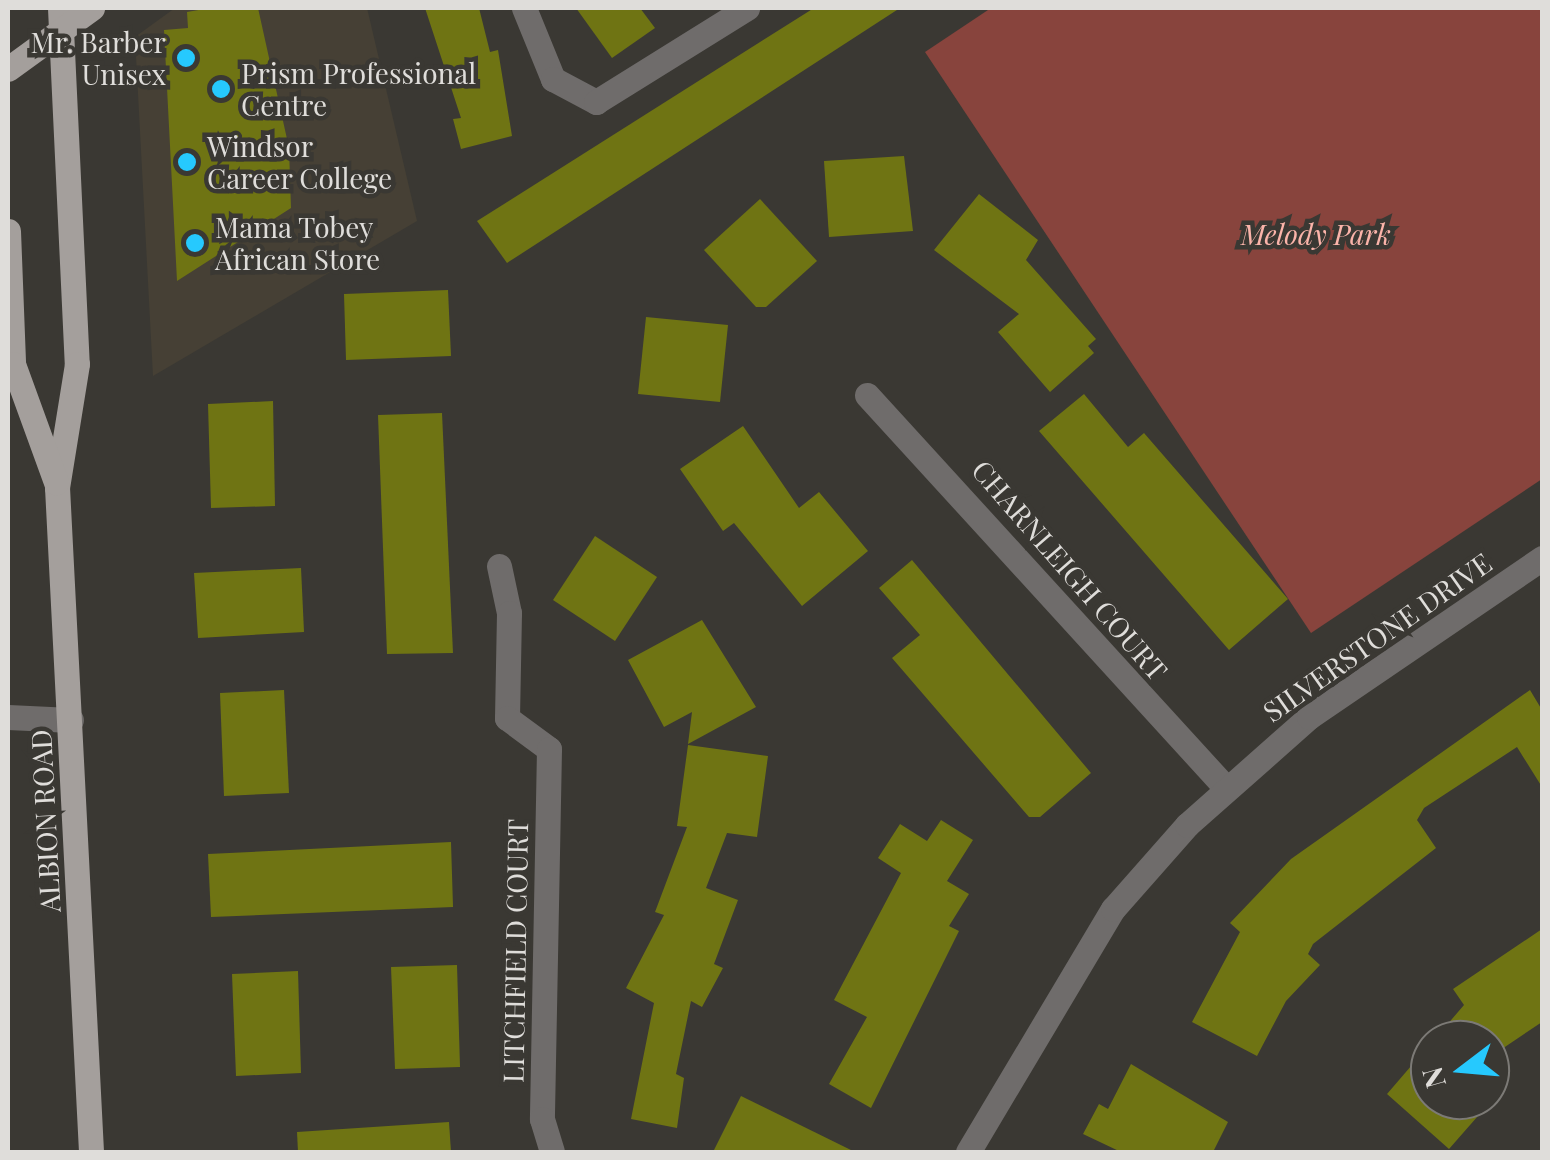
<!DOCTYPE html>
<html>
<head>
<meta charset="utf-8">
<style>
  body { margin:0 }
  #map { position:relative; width:1550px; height:1160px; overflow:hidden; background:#3a3833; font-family:"Playfair Display",serif }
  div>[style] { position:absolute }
  .built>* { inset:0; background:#464035 }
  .green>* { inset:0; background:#88443d }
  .building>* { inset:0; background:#6f7413 }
  .minor>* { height:25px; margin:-12.5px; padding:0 12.5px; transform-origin:12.5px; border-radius:12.5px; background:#6f6c6b }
  .major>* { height:25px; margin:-12.5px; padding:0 12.5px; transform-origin:12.5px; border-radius:12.5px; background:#a49f9c }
  .dots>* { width:28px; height:28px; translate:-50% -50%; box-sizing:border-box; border:5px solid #3a3833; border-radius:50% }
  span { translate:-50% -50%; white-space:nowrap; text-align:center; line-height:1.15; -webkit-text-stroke:9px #3a3833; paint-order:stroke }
  .poi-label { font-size:28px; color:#dfddda }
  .right { translate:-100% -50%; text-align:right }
  .left { translate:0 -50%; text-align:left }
  .park-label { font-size:28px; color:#fbb4aa; font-style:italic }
  .street-label { font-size:28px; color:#dfddda }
  .frame { position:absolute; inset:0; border:10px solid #dfddda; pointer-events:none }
  .north { position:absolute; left:1410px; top:1020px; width:100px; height:100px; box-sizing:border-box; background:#3a3833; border:2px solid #7c7a76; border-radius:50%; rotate:254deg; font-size:28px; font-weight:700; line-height:40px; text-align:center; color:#dfddda }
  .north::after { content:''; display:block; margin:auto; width:35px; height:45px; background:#26c9fe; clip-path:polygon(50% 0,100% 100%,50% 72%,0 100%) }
</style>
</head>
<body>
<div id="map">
  <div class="built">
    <div style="clip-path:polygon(175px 8px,367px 8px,417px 221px,153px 376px,135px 37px)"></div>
  </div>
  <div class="green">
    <div style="clip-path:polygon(991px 8px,1542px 8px,1542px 479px,1311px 633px,925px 52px)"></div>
  </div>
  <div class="building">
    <div style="clip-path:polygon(210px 8px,258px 8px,289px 148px,291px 208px,177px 281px,164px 30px,188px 28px,187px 12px)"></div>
    <div style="clip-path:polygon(425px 8px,479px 8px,490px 52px,498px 50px,512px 136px,461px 149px,453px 119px,461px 118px)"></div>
    <div style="clip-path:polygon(576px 8px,640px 8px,655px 28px,612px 58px)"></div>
    <div style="clip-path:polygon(814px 8px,900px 8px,507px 263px,477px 221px)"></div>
    <div style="clip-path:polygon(904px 156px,913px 231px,829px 237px,824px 161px)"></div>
    <div style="clip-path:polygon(979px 194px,1038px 240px,1026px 260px,1096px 339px,1088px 346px,1094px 353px,1050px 392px,998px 332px,1019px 314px,934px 250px)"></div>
    <div style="clip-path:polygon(760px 199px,817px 261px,766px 307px,756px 307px,704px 250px)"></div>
    <div style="clip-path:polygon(448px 290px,451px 356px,346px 360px,344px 294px)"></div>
    <div style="clip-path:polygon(646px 317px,728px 325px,720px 402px,638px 394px)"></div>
    <div style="clip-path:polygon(1084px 394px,1128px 447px,1144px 433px,1288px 599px,1229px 650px,1039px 431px)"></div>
    <div style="clip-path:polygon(273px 401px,275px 506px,211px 508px,208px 404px)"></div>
    <div style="clip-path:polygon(442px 413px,453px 653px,387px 654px,378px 415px)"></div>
    <div style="clip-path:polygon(743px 426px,799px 508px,819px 492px,868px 551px,802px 606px,734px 523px,723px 531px,680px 469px)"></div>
    <div style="clip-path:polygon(595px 536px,657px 577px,615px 641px,553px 600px)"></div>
    <div style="clip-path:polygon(912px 560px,1091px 773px,1040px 817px,1029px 817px,892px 658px,920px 635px,879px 588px)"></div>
    <div style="clip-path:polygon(301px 568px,304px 632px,198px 638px,194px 573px)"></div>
    <div style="clip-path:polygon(702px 620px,756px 707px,688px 744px,692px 712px,664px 727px,628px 660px)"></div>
    <div style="clip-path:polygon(284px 690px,289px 793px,224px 796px,220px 693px)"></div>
    <div style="clip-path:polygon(1530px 690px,1542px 710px,1542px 787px,1517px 747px,1424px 808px,1417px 820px,1436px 848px,1313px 944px,1308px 954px,1320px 965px,1286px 1001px,1257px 1056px,1192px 1022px,1240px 932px,1230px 923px,1291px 859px)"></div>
    <div style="clip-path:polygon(688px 745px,768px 756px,757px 837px,727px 833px,706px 888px,738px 900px,714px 964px,723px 968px,702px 1007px,691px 1001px,676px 1074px,684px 1078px,677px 1128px,631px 1119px,654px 1003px,626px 988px,664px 915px,655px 912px,687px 827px,677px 826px)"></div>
    <div style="clip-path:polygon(941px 820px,973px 840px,947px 881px,969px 894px,949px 926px,959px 931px,871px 1108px,829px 1084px,867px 1017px,834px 1000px,901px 873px,878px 858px,900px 824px,927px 841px)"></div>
    <div style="clip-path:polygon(451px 842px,453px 907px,211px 917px,208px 854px)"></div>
    <div style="clip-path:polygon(1542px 929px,1542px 1022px,1490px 1057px,1490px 1040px,1434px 1040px,1464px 1005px,1453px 989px)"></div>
    <div style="clip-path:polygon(457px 965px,460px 1067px,395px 1069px,391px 967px)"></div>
    <div style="clip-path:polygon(298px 971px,301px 1073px,236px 1076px,232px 974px)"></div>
    <div style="clip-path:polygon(1430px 1044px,1430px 1100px,1492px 1100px,1449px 1149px,1387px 1094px)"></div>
    <div style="clip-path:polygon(1131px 1064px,1228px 1122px,1213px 1152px,1121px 1152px,1083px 1134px,1099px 1104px,1108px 1109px)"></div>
    <div style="clip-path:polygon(741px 1096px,855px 1152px,713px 1152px)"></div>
    <div style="clip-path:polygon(449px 1122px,451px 1152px,298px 1152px,297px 1132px)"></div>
  </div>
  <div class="minor">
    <div style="left:524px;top:8px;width:77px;rotate:67.8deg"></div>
    <div style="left:553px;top:79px;width:49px;rotate:28.1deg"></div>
    <div style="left:596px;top:102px;width:178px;rotate:-31.9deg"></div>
    <div style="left:867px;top:395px;width:532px;rotate:47.59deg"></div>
    <div style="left:499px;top:566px;width:48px;rotate:78deg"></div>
    <div style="left:509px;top:613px;width:105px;rotate:91.1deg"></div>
    <div style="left:507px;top:718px;width:52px;rotate:36.4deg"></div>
    <div style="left:549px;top:749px;width:370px;rotate:91.1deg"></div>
    <div style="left:542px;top:1119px;width:34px;rotate:73deg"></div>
    <div style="left:8px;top:717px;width:63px;rotate:2.7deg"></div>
    <div style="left:968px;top:1152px;width:283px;rotate:-59.2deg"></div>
    <div style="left:1113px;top:909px;width:112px;rotate:-48.6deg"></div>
    <div style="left:1187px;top:825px;width:163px;rotate:-41.5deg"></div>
    <div style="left:1309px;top:717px;width:282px;rotate:-34.3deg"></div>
  </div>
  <div class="major">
    <div style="left:60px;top:8px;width:356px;rotate:87.3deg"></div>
    <div style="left:77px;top:364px;width:125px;rotate:99.2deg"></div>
    <div style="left:57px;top:487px;width:666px;rotate:87.07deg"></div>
    <div style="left:8px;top:69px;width:104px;rotate:-36deg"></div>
    <div style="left:8px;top:231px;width:133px;rotate:87.8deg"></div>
    <div style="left:13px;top:364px;width:126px;rotate:70deg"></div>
  </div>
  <div class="dots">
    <div style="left:186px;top:58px;background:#26c9fe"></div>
    <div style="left:221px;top:89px;background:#26c9fe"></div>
    <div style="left:187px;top:162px;background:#26c9fe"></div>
    <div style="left:195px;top:243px;background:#26c9fe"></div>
  </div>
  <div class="poi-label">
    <span class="right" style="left:166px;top:58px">Mr. Barber<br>Unisex</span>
    <span class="left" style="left:241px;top:89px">Prism Professional<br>Centre</span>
    <span class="left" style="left:207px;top:162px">Windsor<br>Career College</span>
    <span class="left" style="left:215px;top:243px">Mama Tobey<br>African Store</span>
  </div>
  <div class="park-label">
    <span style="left:1316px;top:234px">Melody Park</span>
  </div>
  <div class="street-label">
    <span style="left:1070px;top:570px;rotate:49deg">CHARNLEIGH COURT</span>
    <span style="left:1377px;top:637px;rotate:-35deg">SILVERSTONE DRIVE</span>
    <span style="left:45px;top:821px;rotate:-93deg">ALBION ROAD</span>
    <span style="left:515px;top:951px;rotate:-89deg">LITCHFIELD COURT</span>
  </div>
  <div class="frame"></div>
  <div class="north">N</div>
</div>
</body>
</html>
